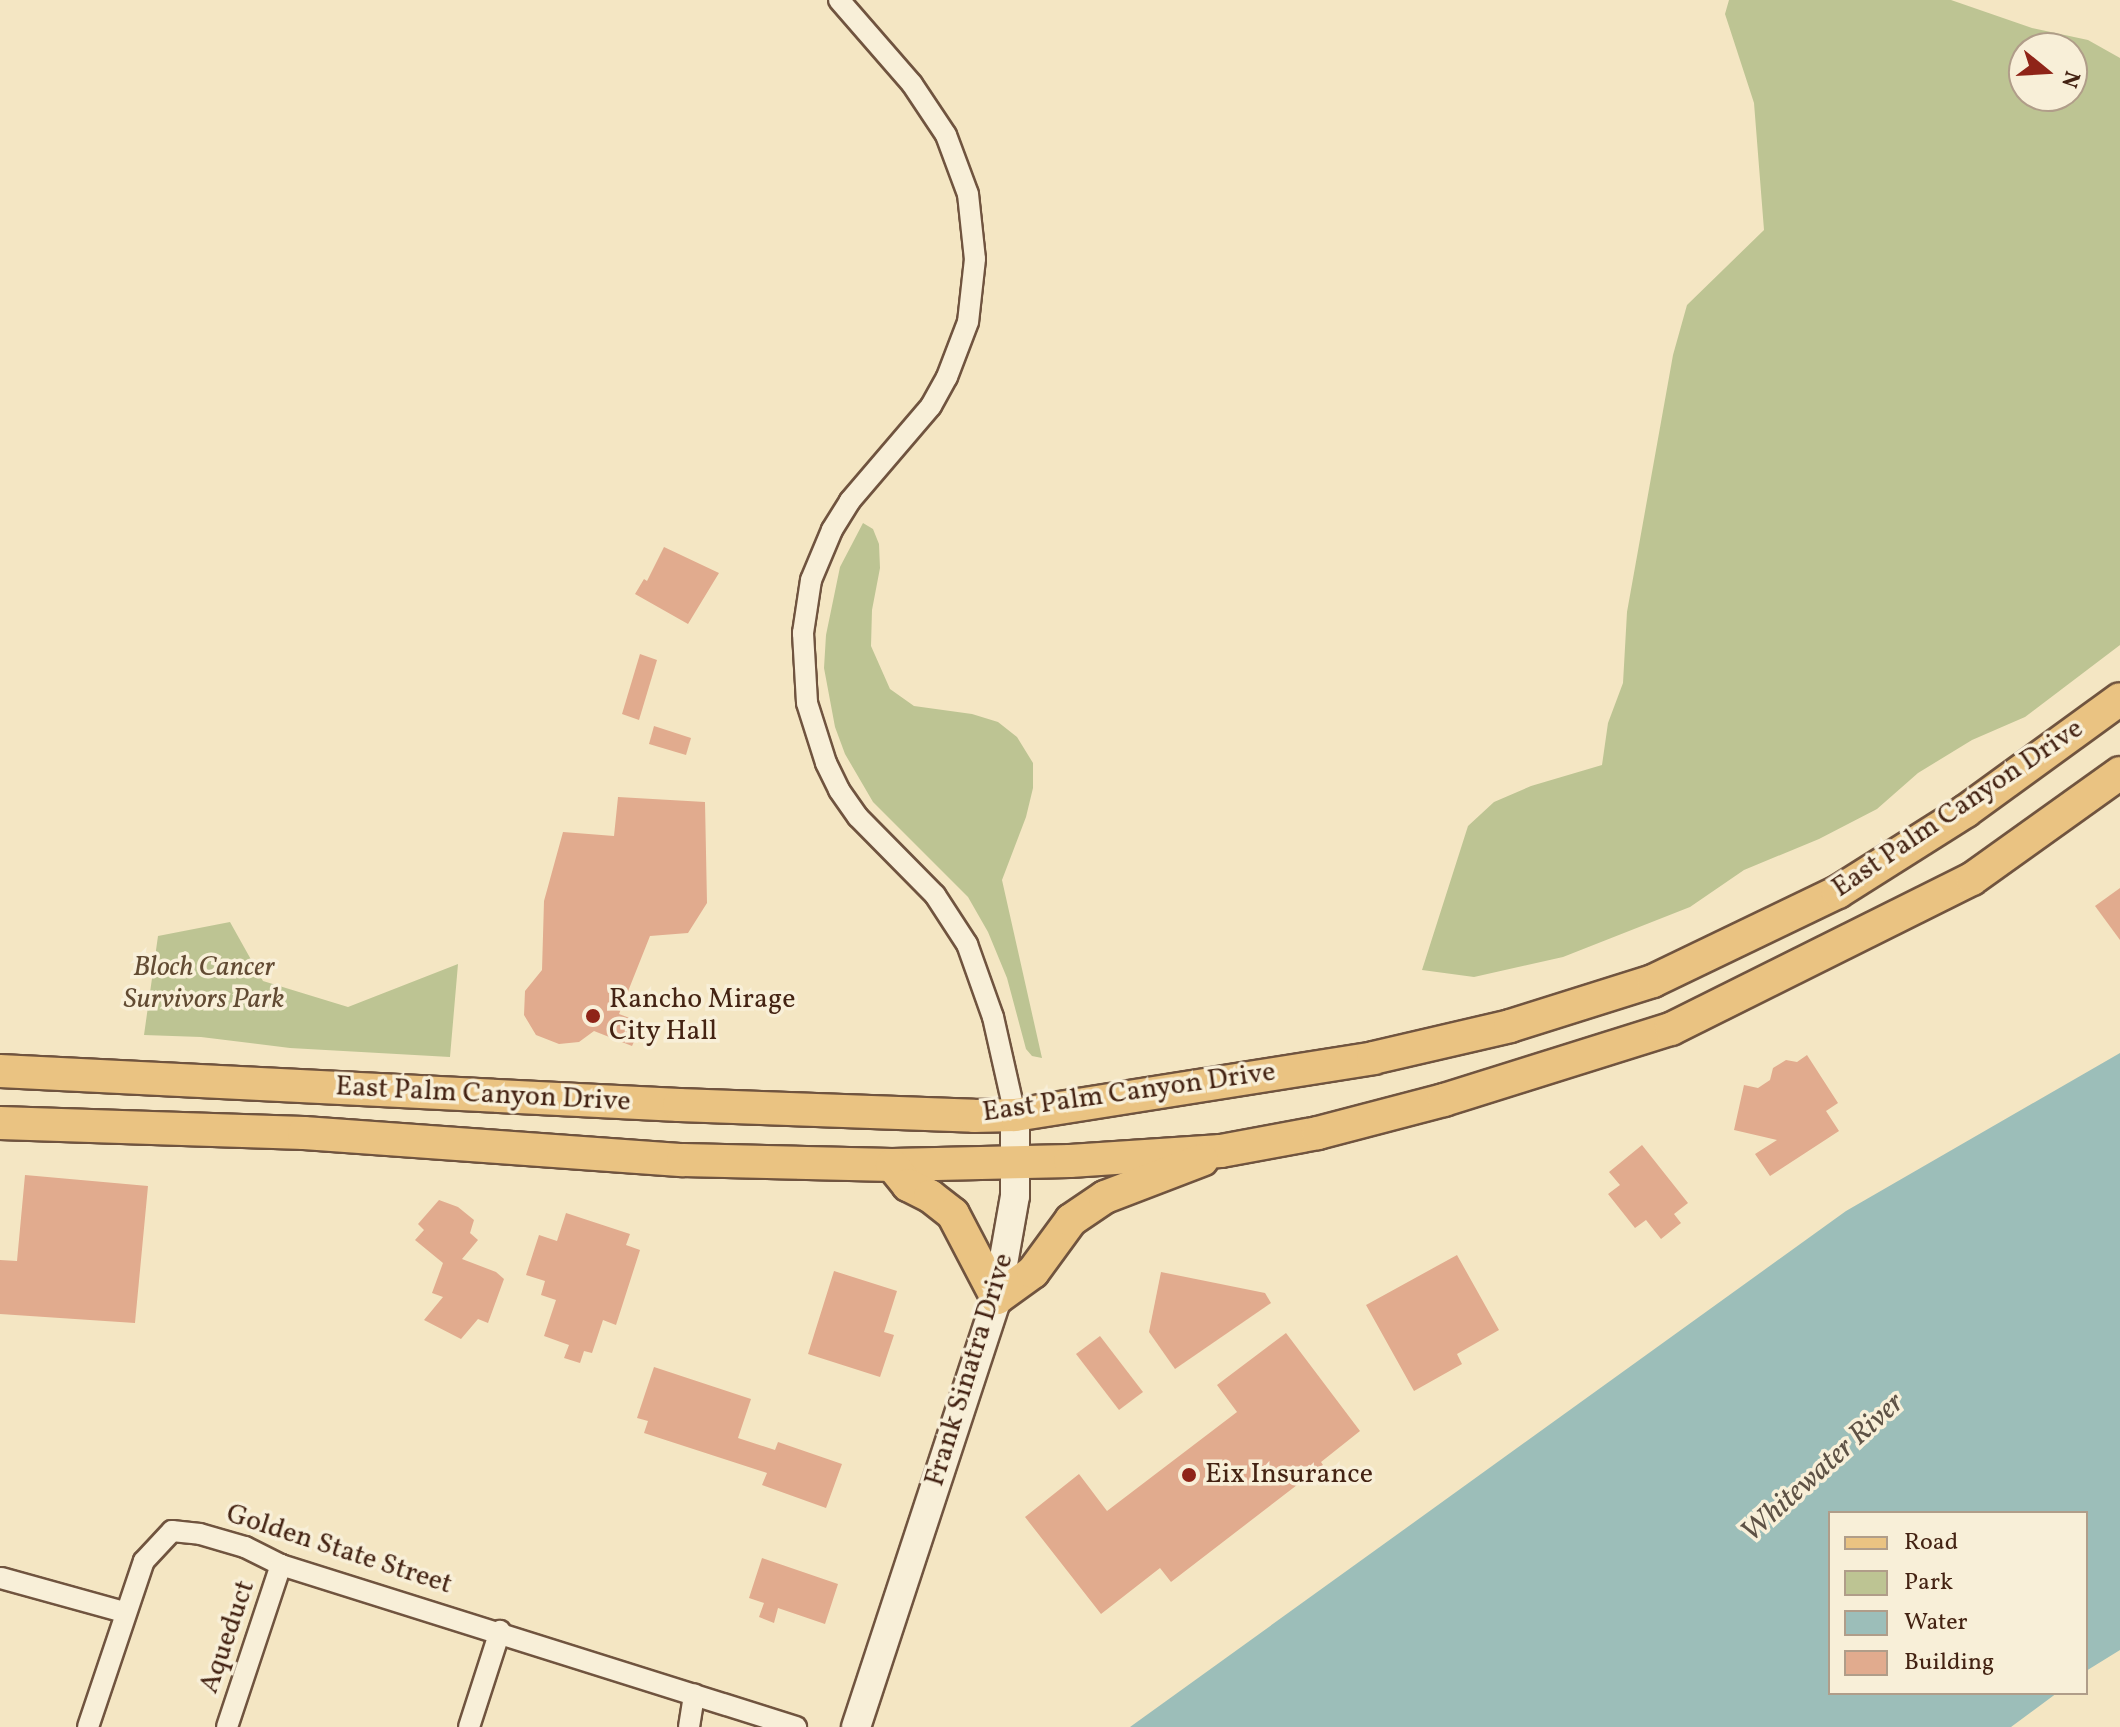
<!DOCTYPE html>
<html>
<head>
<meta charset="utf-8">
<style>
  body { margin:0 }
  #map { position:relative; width:2120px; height:1727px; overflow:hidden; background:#f4e6c3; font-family:Vollkorn,serif }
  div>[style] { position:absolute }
  .green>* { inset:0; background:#bdc493 }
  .water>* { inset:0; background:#9cbeb9 }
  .building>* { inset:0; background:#e1ab8e }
  .roads { filter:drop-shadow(2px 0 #70543f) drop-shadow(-2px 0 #70543f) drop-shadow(0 2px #70543f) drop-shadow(0 -2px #70543f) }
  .street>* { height:20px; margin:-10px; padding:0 10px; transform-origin:10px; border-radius:10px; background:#f8efd8 }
  .secondary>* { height:28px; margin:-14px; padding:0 14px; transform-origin:14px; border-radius:14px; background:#f8efd8 }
  .primary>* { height:32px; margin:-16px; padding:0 16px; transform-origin:16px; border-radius:16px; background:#eac382 }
  .dots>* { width:22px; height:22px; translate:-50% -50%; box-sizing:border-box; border:4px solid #f8efd8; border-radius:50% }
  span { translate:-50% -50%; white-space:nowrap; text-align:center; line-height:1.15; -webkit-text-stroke:7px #f8efd8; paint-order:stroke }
  .street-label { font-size:28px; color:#442313 }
  .park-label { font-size:28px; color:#624b33; font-style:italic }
  .poi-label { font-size:28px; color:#442313 }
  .left { translate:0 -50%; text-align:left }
  .water-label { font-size:30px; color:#5e5245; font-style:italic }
  .legend { position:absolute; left:1828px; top:1511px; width:260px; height:184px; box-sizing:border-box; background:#f8efd8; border:2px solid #b09d89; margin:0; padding:10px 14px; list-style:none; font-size:24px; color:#442313 }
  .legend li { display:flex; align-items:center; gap:16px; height:40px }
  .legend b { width:40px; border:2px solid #b09d89 }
  .north { position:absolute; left:2008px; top:32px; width:80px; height:80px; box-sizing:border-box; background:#f8efd8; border:2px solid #b09d89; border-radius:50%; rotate:108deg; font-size:22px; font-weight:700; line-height:32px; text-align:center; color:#442313 }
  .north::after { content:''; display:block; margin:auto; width:28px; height:36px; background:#8f2418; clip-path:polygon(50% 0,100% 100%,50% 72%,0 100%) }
</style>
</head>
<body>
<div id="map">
  <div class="green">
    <div style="clip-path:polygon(evenodd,1729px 0,1951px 0,2032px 28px,2088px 40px,2120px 58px,2120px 645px,2025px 717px,1972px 740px,1918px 773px,1877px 809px,1819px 839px,1744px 870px,1690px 907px,1563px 957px,1474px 977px,1422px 970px,1468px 826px,1494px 802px,1531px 786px,1602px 765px,1608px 723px,1623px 683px,1627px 612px,1673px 355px,1687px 305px,1764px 230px,1754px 103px,1725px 14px,1729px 0,2024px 48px,2072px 48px,2072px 96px,2024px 96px,2024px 48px)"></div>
    <div style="clip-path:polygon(863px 523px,873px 529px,879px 544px,880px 568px,872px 610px,871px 646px,890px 689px,914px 706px,972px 714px,998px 722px,1017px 737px,1033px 763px,1033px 788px,1026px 817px,1002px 880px,1042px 1058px,1032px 1056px,1026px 1049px,1007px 978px,988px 932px,968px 897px,873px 802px,845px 754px,835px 727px,824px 668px,826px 635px,840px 567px)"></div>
    <div style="clip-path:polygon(230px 922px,263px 981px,348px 1007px,458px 964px,450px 1057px,290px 1048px,201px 1037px,144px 1035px,158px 936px)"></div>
  </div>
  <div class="water">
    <div style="clip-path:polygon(2120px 1053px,2120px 1650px,2086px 1671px,2086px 1513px,1830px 1513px,1830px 1693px,2057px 1693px,2011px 1727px,1130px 1727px,1846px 1211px)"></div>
  </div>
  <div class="building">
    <div style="clip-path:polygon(664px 547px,719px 573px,688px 624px,635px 594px,644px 579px,647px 581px)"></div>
    <div style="clip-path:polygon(640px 654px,657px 660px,639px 720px,622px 714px)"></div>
    <div style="clip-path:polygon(654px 726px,691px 738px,686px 755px,649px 744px)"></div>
    <div style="clip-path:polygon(618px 797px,705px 802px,707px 903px,688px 933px,650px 936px,619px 1014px,643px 1023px,632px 1046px,594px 1031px,579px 1042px,559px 1044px,536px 1035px,524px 1015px,525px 991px,542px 970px,544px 901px,563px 832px,614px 836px)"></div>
    <div style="clip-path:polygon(2120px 888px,2120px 940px,2095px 906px)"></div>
    <div style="clip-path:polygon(1807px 1055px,1838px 1103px,1826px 1111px,1839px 1131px,1770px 1176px,1755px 1154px,1777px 1140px,1734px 1130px,1744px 1085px,1758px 1088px,1770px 1080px,1773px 1068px,1786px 1060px,1797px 1062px)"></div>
    <div style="clip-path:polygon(1642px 1145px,1688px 1203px,1674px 1214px,1681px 1223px,1661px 1239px,1646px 1220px,1635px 1228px,1608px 1194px,1620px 1185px,1609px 1172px)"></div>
    <div style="clip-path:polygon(25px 1175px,148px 1186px,135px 1323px,0 1314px,0 1260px,17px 1261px)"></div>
    <div style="clip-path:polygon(439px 1200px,458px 1207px,474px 1220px,470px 1233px,478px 1240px,462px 1259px,496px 1272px,504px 1279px,488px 1323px,478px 1319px,461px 1339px,424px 1320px,443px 1297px,432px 1293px,443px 1263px,415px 1240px,424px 1230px,418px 1224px)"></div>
    <div style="clip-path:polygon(566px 1213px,630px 1234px,626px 1245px,640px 1250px,616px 1325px,603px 1320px,592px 1353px,584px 1351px,580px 1363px,564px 1358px,569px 1345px,544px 1336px,556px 1300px,541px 1295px,545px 1281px,526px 1275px,539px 1235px,557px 1241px)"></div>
    <div style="clip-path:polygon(1457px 1255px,1499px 1330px,1457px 1354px,1462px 1364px,1414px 1391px,1366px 1305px)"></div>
    <div style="clip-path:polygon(834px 1271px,897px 1291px,884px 1332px,894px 1335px,880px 1377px,808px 1354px)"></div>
    <div style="clip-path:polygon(1161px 1272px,1265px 1293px,1271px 1303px,1175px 1369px,1149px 1332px)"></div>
    <div style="clip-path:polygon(1286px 1333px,1360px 1431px,1321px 1462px,1323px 1465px,1171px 1582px,1160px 1568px,1101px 1614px,1025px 1517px,1079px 1474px,1107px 1511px,1237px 1412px,1217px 1385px)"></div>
    <div style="clip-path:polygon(1100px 1336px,1143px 1392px,1119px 1410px,1076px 1354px)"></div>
    <div style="clip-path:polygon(654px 1367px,751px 1399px,738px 1438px,775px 1450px,778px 1442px,842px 1464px,826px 1508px,762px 1485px,767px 1473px,644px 1433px,648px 1421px,637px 1418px)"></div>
    <div style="clip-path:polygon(762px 1558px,838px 1584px,825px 1624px,778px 1608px,774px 1623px,759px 1617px,764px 1603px,749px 1598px)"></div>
  </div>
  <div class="roads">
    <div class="street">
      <div style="left:839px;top:0;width:111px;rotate:49deg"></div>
      <div style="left:912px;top:84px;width:61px;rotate:56.3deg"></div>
      <div style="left:946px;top:135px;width:63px;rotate:69.6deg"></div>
      <div style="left:968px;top:194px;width:65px;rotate:83.9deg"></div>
      <div style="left:975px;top:259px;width:63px;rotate:96.3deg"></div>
      <div style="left:968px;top:322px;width:59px;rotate:110.9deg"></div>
      <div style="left:947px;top:377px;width:33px;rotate:119deg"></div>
      <div style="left:931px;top:406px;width:125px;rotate:130.5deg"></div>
      <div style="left:850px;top:501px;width:34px;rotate:122deg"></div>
      <div style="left:832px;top:530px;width:54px;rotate:112.8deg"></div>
      <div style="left:811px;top:580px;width:54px;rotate:98.6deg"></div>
      <div style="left:803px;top:633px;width:70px;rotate:86.7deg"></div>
      <div style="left:807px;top:703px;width:63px;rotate:72.4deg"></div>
      <div style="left:826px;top:763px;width:30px;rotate:64deg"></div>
      <div style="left:839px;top:790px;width:33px;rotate:55deg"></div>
      <div style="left:858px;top:817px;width:110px;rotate:45.4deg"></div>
      <div style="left:935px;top:895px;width:59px;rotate:56.9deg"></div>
      <div style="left:967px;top:944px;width:77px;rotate:70.4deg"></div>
      <div style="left:993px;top:1017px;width:100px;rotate:77.3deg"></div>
      <div style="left:1px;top:1578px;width:128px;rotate:15.5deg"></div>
      <div style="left:88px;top:1727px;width:175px;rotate:-71.4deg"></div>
      <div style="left:144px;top:1561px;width:41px;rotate:-47deg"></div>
      <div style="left:172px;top:1531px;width:28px;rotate:6deg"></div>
      <div style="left:200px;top:1534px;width:47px;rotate:16.1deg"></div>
      <div style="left:245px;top:1547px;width:40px;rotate:26.6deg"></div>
      <div style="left:281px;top:1565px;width:540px;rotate:17.46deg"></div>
      <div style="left:227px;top:1727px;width:171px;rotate:-71.6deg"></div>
      <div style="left:469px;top:1727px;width:101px;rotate:-72.1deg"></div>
      <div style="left:689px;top:1727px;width:33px;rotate:-81deg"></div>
    </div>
    <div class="secondary">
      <div style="left:856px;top:1727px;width:452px;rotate:-71.8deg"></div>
      <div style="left:997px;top:1298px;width:104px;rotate:-80deg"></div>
      <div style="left:1015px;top:1196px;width:81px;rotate:-90deg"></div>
    </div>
    <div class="primary">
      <div style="left:0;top:1071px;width:680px;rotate:2.87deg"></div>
      <div style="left:679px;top:1105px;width:295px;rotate:2.1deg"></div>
      <div style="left:974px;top:1116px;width:41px;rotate:-1.4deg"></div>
      <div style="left:1015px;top:1115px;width:363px;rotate:-9deg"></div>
      <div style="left:1373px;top:1058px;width:141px;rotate:-13.1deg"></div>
      <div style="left:1510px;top:1026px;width:150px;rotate:-17.5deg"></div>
      <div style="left:1653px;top:981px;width:205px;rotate:-25.7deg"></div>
      <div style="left:1838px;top:892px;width:151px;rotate:-32.3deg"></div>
      <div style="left:1966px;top:811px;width:190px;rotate:-36deg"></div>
      <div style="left:0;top:1123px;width:304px;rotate:1.9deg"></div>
      <div style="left:304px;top:1133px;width:380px;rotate:4.1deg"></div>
      <div style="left:683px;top:1160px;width:209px;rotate:1.4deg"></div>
      <div style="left:892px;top:1165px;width:178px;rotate:-1.3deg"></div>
      <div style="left:1070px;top:1161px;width:151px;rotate:-3.8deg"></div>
      <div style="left:1221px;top:1151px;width:99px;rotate:-10.5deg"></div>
      <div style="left:1318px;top:1133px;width:130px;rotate:-14.7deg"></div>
      <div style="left:1444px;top:1100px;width:238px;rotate:-17.4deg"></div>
      <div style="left:1671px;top:1029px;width:336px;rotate:-26.5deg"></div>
      <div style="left:1972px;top:879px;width:182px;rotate:-35.6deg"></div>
      <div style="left:892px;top:1165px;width:26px;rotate:51deg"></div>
      <div style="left:908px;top:1185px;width:25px;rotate:27deg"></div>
      <div style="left:930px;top:1196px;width:29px;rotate:38deg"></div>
      <div style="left:953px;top:1214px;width:95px;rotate:62.4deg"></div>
      <div style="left:997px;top:1298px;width:44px;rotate:-35.8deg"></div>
      <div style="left:1033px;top:1272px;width:64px;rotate:-53.8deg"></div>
      <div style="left:1071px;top:1220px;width:41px;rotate:-34.1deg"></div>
      <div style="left:1105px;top:1197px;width:104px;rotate:-20.9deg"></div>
    </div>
  </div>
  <div class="dots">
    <div style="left:593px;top:1016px;background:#8f2418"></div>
    <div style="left:1189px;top:1475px;background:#8f2418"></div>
  </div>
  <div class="street-label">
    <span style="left:1958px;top:809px;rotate:-34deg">East Palm Canyon Drive</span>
    <span style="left:1129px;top:1093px;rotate:-8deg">East Palm Canyon Drive</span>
    <span style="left:483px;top:1095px;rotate:3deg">East Palm Canyon Drive</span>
    <span style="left:970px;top:1370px;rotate:-73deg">Frank Sinatra Drive</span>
    <span style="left:339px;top:1550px;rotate:18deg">Golden State Street</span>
    <span style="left:228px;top:1637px;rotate:-71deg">Aqueduct</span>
  </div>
  <div class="park-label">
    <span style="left:204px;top:984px">Bloch Cancer<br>Survivors Park</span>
  </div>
  <div class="poi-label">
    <span class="left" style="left:609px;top:1016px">Rancho Mirage<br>City Hall</span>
    <span class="left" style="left:1205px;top:1475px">Eix Insurance</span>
  </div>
  <div class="water-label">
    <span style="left:1823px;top:1468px;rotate:-42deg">Whitewater River</span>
  </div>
  <ul class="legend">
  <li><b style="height:10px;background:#eac382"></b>Road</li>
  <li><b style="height:22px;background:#bdc493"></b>Park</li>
  <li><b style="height:22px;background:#9cbeb9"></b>Water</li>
  <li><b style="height:22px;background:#e1ab8e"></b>Building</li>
  </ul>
  <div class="north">N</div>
</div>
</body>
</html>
